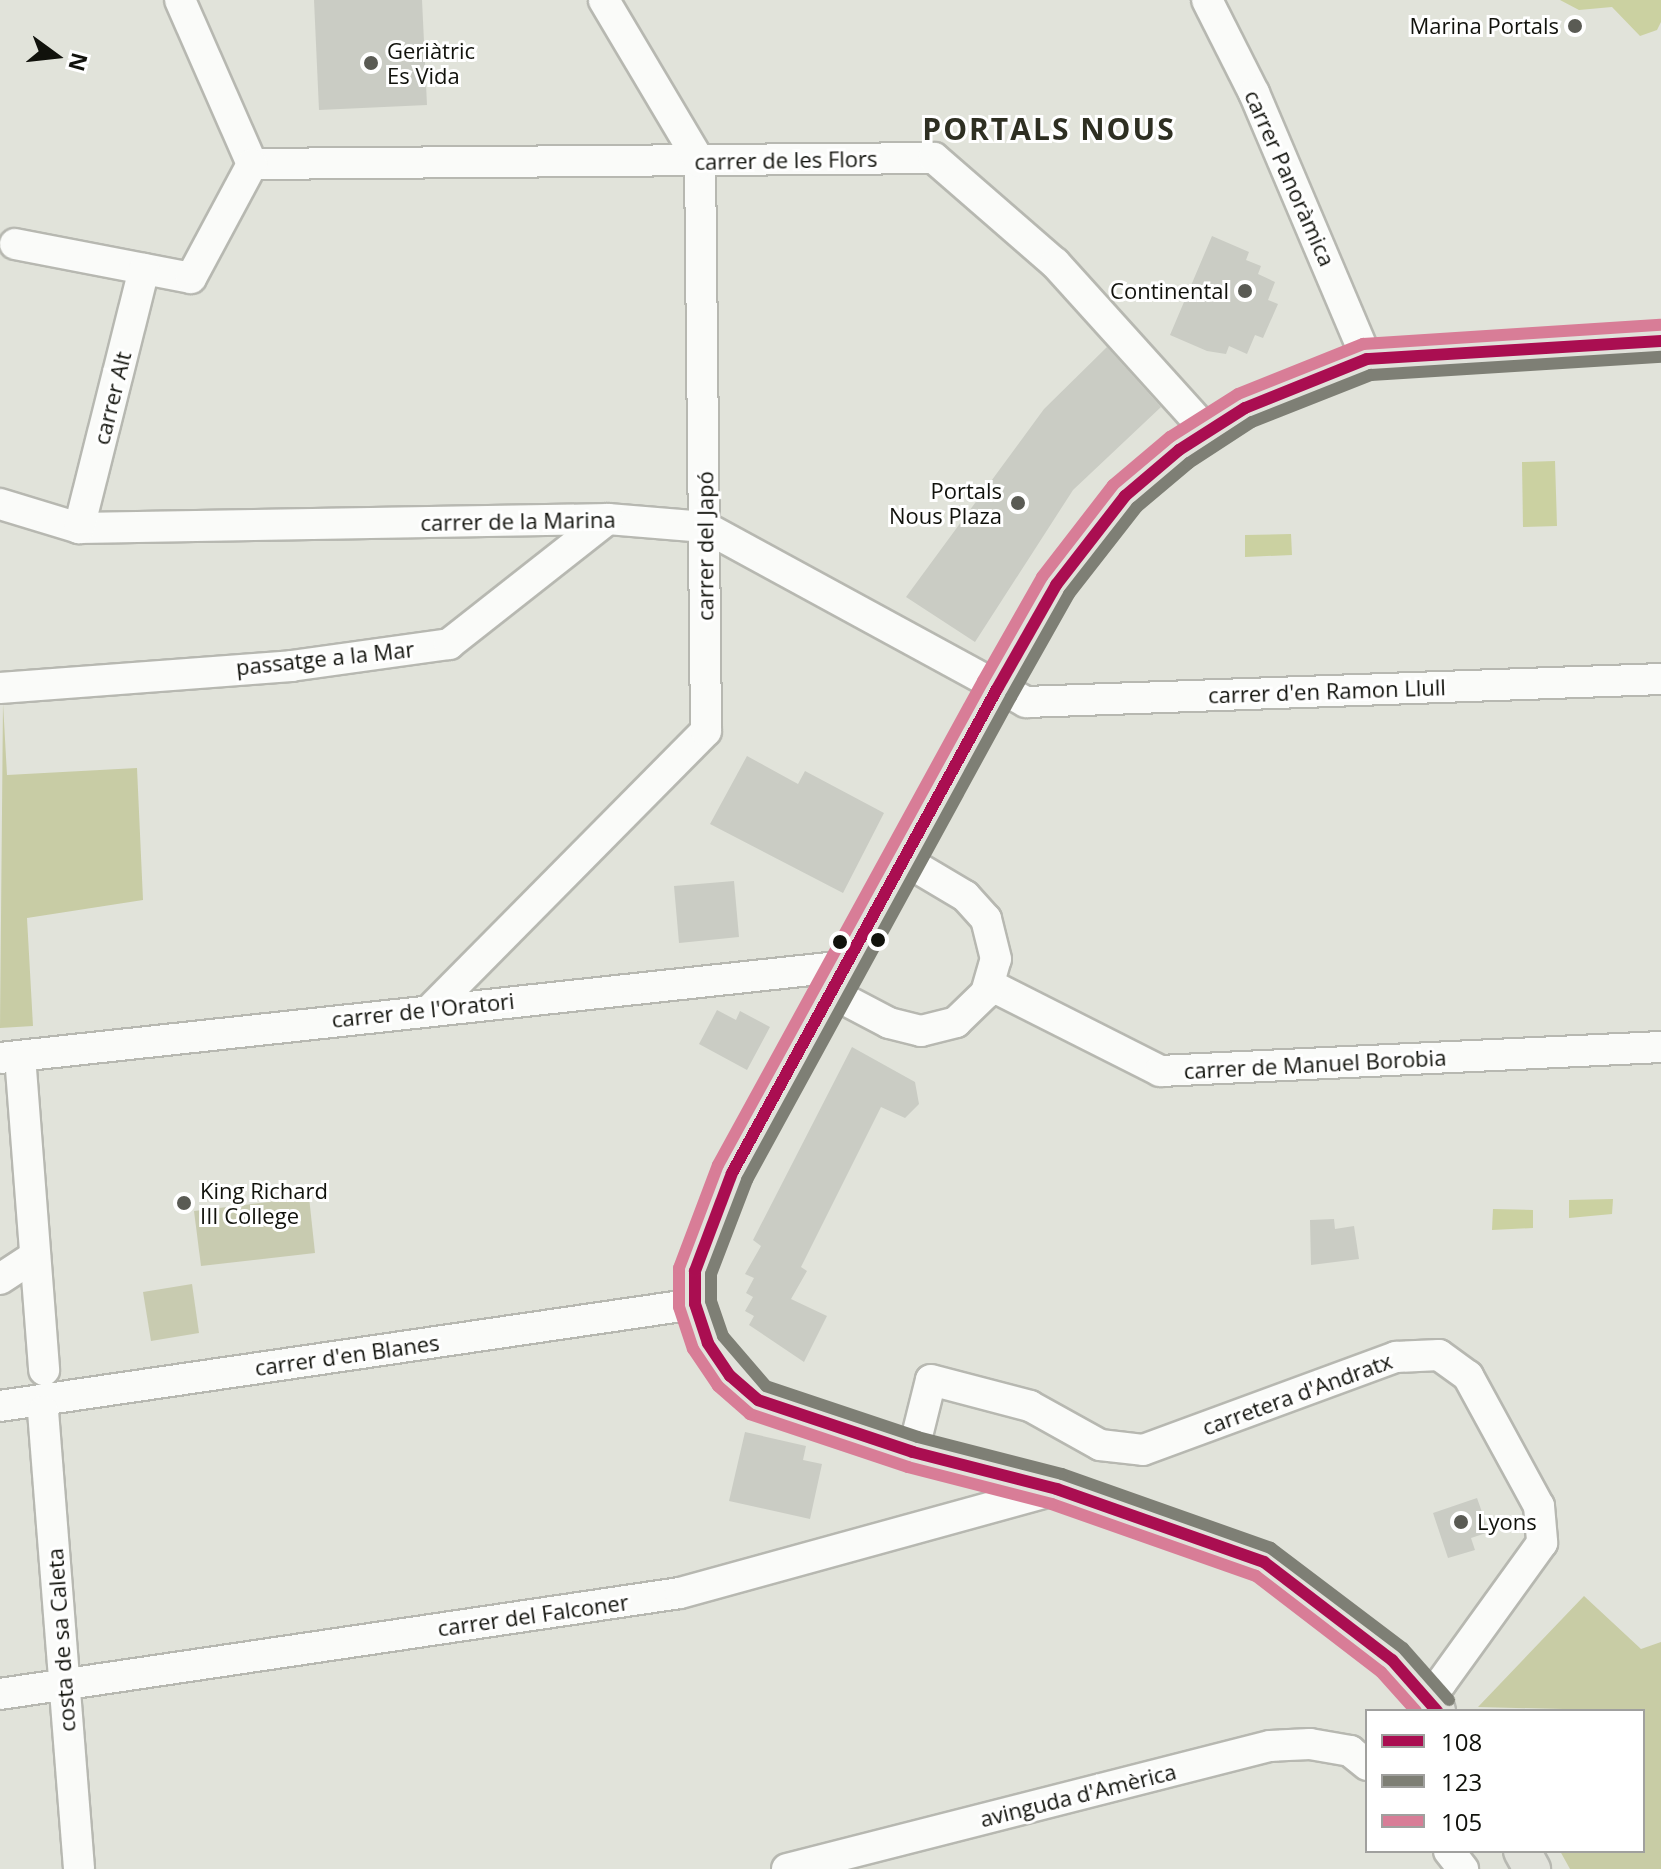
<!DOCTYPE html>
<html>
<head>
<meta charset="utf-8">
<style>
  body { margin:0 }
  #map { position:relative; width:1661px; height:1869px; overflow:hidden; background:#e1e3da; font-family:"Open Sans",sans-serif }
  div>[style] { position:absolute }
  .green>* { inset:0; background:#c8cbb0 }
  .forest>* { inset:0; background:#c8cca5 }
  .water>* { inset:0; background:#cbd1a1 }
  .building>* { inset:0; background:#caccc4 }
  .roads { filter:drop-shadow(2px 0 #b7b8b1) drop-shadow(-2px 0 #b7b8b1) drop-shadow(0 2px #b7b8b1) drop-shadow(0 -2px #b7b8b1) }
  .minor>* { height:30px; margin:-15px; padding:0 15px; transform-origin:15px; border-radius:15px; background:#fafbf9 }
  .major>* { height:36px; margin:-18px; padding:0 18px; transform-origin:18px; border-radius:18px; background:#e1e2db }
  .bus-1>* { height:12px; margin:-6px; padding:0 6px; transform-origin:6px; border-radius:6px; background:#aa0e51 }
  .bus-2>* { height:12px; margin:-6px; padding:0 6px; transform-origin:6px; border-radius:6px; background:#7e7f75 }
  .bus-3>* { height:12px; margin:-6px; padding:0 6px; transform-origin:6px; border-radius:6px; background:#d87d97 }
  .dots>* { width:22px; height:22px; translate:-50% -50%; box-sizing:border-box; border:4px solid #fff; border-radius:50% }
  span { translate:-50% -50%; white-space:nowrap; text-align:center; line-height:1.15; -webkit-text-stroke:6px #fff; paint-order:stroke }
  .poi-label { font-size:22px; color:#11120c }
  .right { translate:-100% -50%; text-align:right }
  .left { translate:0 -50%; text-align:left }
  .street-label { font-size:22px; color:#11120c }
  .district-label { font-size:30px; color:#2e2f22; font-weight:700; letter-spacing:2px }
  .legend { position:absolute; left:1365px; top:1709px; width:280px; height:144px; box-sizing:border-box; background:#fff; border:2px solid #a0a09e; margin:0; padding:10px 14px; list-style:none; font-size:24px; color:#11120c }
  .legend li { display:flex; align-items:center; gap:16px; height:40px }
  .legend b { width:40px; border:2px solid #a0a09e }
  .north { position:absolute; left:16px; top:16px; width:80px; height:80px; -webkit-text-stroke:6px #fff; paint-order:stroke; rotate:105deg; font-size:22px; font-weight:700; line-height:32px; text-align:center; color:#11120c }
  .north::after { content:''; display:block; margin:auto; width:28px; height:36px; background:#11120c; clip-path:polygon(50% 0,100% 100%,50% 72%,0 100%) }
</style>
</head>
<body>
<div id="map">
  <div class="green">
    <div style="clip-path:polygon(309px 1197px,315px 1253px,201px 1266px,194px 1211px)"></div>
    <div style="clip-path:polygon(192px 1284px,199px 1333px,151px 1341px,143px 1292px)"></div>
  </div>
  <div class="forest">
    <div style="clip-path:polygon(3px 703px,7px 775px,137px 768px,143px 900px,27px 918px,33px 1026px,0 1028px)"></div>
    <div style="clip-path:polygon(1584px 1596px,1641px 1649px,1661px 1642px,1661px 1869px,1570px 1869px,1560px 1851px,1643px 1851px,1643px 1711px,1478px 1707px)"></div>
  </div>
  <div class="water">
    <div style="clip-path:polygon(1560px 0,1661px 0,1661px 22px,1657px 30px,1640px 36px,1612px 7px,1579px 10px)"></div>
    <div style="clip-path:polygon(1555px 461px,1557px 526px,1523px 527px,1522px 462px)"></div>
    <div style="clip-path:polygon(1291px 534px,1292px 555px,1245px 557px,1245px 535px)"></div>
    <div style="clip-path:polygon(1613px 1199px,1612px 1214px,1569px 1218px,1569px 1200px)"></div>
    <div style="clip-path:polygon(1493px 1209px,1533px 1210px,1533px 1228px,1492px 1230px)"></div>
  </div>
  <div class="building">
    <div style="clip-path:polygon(314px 0,422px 0,427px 105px,319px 110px)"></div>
    <div style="clip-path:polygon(1212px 236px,1249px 252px,1246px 260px,1261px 266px,1258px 274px,1275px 282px,1268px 300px,1278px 304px,1263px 338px,1255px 335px,1247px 354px,1229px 346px,1226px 354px,1207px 351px,1170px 335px)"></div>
    <div style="clip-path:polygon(1107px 347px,1161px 407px,1073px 490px,975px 642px,906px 597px,1044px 409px)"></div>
    <div style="clip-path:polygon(747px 756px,798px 784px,805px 771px,884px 813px,843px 893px,710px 824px)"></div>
    <div style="clip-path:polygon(734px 881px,739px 937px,679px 943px,674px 886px)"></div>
    <div style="clip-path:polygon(717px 1010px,736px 1020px,740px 1011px,770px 1027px,747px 1070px,699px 1044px)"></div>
    <div style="clip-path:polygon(852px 1047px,915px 1082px,919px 1104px,905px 1118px,881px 1107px,801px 1267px,807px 1271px,791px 1299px,827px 1316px,804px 1362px,749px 1325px,754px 1316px,745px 1311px,753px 1297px,746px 1293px,754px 1278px,745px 1274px,761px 1246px,753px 1240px)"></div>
    <div style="clip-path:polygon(1334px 1219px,1335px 1229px,1354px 1226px,1359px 1259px,1311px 1265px,1310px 1220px)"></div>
    <div style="clip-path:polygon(745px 1432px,806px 1446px,803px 1460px,822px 1464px,810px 1519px,729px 1501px)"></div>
    <div style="clip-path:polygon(1477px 1498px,1489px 1532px,1471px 1538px,1475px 1550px,1448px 1558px,1433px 1513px)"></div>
  </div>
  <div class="roads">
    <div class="minor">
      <div style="left:180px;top:0;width:179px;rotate:66.3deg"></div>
      <div style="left:1207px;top:0;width:104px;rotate:63.2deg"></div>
      <div style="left:1254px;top:93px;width:289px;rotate:67deg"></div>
      <div style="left:252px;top:164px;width:682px;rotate:-0.5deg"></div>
      <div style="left:934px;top:158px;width:160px;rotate:41deg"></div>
      <div style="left:1055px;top:263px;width:227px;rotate:47.9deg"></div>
      <div style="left:15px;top:244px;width:179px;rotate:10.9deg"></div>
      <div style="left:191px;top:278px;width:129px;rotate:-61.8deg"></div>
      <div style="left:0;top:504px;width:83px;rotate:16.9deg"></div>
      <div style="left:79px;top:528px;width:529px;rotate:-0.97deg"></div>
      <div style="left:608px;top:519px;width:97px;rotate:4.7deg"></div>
      <div style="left:705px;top:527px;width:366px;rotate:28.6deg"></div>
      <div style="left:1026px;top:702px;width:635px;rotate:-2.07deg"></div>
      <div style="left:79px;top:528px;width:267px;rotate:-75.9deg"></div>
      <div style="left:0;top:688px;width:292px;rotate:-4.3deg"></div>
      <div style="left:291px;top:666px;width:160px;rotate:-7.9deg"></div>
      <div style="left:449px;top:644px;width:202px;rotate:-38.2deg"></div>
      <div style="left:990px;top:985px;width:191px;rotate:26.8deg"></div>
      <div style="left:1160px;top:1071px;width:502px;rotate:-2.74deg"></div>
      <div style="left:832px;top:993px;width:64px;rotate:27.8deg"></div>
      <div style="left:889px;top:1023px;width:33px;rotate:14deg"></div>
      <div style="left:921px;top:1031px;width:36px;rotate:-14deg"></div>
      <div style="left:956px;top:1022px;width:42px;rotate:-44deg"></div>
      <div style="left:986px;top:993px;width:35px;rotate:-74deg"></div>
      <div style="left:996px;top:959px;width:41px;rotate:-104deg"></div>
      <div style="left:986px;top:919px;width:31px;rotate:-132deg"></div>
      <div style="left:965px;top:896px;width:69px;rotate:-149.3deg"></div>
      <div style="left:433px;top:1007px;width:388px;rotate:-45.3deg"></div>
      <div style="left:706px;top:731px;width:569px;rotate:-90.6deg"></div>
      <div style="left:700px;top:162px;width:188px;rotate:-120.7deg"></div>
      <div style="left:20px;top:1056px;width:315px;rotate:85.6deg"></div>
      <div style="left:0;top:1058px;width:852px;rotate:-6.2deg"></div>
      <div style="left:0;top:1279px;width:42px;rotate:-33.3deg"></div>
      <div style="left:0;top:1406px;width:702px;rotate:-8.35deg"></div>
      <div style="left:43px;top:1411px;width:459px;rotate:85.5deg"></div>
      <div style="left:913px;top:1452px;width:74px;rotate:-76deg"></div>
      <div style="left:931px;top:1380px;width:102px;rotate:14.7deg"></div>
      <div style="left:1030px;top:1406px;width:80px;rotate:29.1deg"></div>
      <div style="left:1100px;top:1445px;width:43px;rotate:6.6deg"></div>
      <div style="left:1143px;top:1450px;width:270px;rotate:-20.2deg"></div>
      <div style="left:1396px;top:1357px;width:43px;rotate:-2.7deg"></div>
      <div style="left:1439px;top:1355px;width:36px;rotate:36deg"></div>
      <div style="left:1468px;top:1376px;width:148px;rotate:61.4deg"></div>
      <div style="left:1539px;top:1506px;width:37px;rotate:85deg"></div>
      <div style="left:1542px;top:1543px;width:173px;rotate:125.8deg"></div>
      <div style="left:1441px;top:1683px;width:19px;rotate:141deg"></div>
      <div style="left:0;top:1694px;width:687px;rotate:-8.45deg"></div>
      <div style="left:680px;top:1593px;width:391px;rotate:-15.4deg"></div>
      <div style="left:1449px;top:1851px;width:23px;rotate:52deg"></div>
      <div style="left:787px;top:1869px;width:498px;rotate:-14.3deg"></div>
      <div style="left:1270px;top:1746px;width:40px;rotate:-2.9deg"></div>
      <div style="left:1310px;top:1744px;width:41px;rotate:9.9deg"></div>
      <div style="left:1350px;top:1751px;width:22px;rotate:39deg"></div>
    </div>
    <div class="major">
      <div style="left:1437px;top:1711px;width:68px;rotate:-131.4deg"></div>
      <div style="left:1392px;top:1660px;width:161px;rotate:-142.6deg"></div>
      <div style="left:1264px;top:1562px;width:219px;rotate:-160.6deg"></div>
      <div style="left:1057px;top:1489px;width:149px;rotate:-165.6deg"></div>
      <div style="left:913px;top:1452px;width:163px;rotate:-161.5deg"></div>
      <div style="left:758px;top:1400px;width:37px;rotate:-139deg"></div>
      <div style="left:730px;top:1376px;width:40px;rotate:-124deg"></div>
      <div style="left:708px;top:1343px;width:41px;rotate:-108.4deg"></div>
      <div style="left:695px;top:1304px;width:33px;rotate:-90deg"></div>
      <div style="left:695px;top:1271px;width:105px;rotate:-69.3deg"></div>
      <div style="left:732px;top:1173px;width:552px;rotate:-61.3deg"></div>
      <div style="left:997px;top:689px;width:120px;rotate:-60.4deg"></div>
      <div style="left:1056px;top:585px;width:113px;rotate:-52.2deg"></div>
      <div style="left:1125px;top:496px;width:71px;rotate:-40.4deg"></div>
      <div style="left:1179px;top:450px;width:78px;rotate:-32.5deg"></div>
      <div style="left:1245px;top:408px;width:131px;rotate:-21.9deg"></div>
      <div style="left:1367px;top:359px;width:295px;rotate:-3.5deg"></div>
      <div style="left:1522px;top:1851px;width:21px;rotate:61deg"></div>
    </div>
  </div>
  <div class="bus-1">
    <div style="left:1437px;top:1711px;width:68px;rotate:-131.4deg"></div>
    <div style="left:1392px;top:1660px;width:161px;rotate:-142.6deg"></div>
    <div style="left:1264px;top:1562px;width:219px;rotate:-160.6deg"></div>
    <div style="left:1057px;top:1489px;width:149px;rotate:-165.6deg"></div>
    <div style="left:913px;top:1452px;width:163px;rotate:-161.5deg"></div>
    <div style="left:758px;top:1400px;width:37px;rotate:-139deg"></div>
    <div style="left:730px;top:1376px;width:40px;rotate:-124deg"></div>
    <div style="left:708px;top:1343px;width:41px;rotate:-108.4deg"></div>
    <div style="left:695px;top:1304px;width:33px;rotate:-90deg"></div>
    <div style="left:695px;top:1271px;width:105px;rotate:-69.3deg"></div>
    <div style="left:732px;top:1173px;width:552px;rotate:-61.3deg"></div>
    <div style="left:997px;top:689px;width:120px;rotate:-60.4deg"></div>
    <div style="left:1056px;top:585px;width:113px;rotate:-52.2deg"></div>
    <div style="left:1125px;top:496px;width:71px;rotate:-40.4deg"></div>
    <div style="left:1179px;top:450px;width:78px;rotate:-32.5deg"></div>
    <div style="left:1245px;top:408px;width:131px;rotate:-21.9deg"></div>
    <div style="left:1367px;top:359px;width:295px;rotate:-3.5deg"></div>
  </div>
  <div class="bus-2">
    <div style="left:1449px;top:1700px;width:69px;rotate:-131.5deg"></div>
    <div style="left:1403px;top:1648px;width:166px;rotate:-142.9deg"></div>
    <div style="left:1271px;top:1548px;width:222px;rotate:-160.5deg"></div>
    <div style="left:1062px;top:1474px;width:149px;rotate:-165.6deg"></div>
    <div style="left:918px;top:1437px;width:160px;rotate:-161.5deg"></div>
    <div style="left:766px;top:1386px;width:66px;rotate:-130.7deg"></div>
    <div style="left:723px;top:1336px;width:37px;rotate:-109deg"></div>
    <div style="left:711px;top:1301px;width:27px;rotate:-90deg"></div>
    <div style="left:711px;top:1274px;width:101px;rotate:-69deg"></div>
    <div style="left:747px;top:1180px;width:550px;rotate:-61.34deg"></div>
    <div style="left:1011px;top:697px;width:118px;rotate:-60.6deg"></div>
    <div style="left:1069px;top:594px;width:110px;rotate:-52deg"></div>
    <div style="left:1137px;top:507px;width:68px;rotate:-40.2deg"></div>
    <div style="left:1189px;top:463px;width:75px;rotate:-33.1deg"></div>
    <div style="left:1252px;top:422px;width:128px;rotate:-21.6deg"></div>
    <div style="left:1371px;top:375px;width:291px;rotate:-3.6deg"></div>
  </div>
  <div class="bus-3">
    <div style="left:1416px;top:1711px;width:52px;rotate:-131.9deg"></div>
    <div style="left:1381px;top:1672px;width:158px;rotate:-142.5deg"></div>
    <div style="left:1256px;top:1576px;width:216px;rotate:-160.6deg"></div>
    <div style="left:1052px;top:1504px;width:149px;rotate:-165.6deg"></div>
    <div style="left:908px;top:1467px;width:167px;rotate:-161.5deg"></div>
    <div style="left:750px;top:1414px;width:43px;rotate:-138.8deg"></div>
    <div style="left:718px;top:1386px;width:45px;rotate:-124deg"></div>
    <div style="left:693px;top:1349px;width:44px;rotate:-108.4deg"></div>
    <div style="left:679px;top:1307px;width:39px;rotate:-90deg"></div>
    <div style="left:679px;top:1268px;width:110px;rotate:-69.3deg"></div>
    <div style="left:718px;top:1165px;width:552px;rotate:-61.3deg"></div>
    <div style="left:983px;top:681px;width:120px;rotate:-60.4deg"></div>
    <div style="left:1042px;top:577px;width:116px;rotate:-52.3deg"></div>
    <div style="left:1113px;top:485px;width:75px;rotate:-40.1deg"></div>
    <div style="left:1170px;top:437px;width:80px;rotate:-32.3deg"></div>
    <div style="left:1238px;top:394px;width:135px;rotate:-21.8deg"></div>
    <div style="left:1363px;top:344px;width:298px;rotate:-3.7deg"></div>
  </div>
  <div class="dots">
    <div style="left:1575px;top:26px;background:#5a5b54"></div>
    <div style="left:371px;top:63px;background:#5a5b54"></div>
    <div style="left:1245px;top:291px;background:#5a5b54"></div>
    <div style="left:1018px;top:503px;background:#5a5b54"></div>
    <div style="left:878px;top:940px;background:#11120c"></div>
    <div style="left:840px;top:942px;background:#11120c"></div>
    <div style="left:184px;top:1203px;background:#5a5b54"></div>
    <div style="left:1461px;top:1522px;background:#5a5b54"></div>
  </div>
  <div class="poi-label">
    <span class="right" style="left:1559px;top:26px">Marina Portals</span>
    <span class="left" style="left:387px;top:63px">Geriàtric<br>Es Vida</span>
    <span class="right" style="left:1229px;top:291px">Continental</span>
    <span class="right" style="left:1002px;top:503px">Portals<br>Nous Plaza</span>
    <span class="left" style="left:200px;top:1203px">King Richard<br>III College</span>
    <span class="left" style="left:1477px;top:1522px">Lyons</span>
  </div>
  <div class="street-label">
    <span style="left:786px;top:160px;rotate:-1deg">carrer de les Flors</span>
    <span style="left:1290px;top:178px;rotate:66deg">carrer Panoràmica</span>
    <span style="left:112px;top:398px;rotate:-76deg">carrer Alt</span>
    <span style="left:518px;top:521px;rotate:-1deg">carrer de la Marina</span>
    <span style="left:705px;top:546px;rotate:-90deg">carrer del Japó</span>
    <span style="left:325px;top:658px;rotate:-6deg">passatge a la Mar</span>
    <span style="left:1327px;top:691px;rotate:-2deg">carrer d'en Ramon Llull</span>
    <span style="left:423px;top:1010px;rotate:-6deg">carrer de l'Oratori</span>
    <span style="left:1315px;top:1064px;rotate:-3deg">carrer de Manuel Borobia</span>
    <span style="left:347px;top:1355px;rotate:-8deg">carrer d'en Blanes</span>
    <span style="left:1297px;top:1394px;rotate:-20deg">carretera d'Andratx</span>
    <span style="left:533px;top:1615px;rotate:-8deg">carrer del Falconer</span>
    <span style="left:61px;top:1640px;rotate:-94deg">costa de sa Caleta</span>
    <span style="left:1078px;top:1795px;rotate:-14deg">avinguda d'Amèrica</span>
  </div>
  <div class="district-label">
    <span style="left:1049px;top:129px">PORTALS NOUS</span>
  </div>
  <ul class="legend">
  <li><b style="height:10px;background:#aa0e51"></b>108</li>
  <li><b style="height:10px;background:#7e7f75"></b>123</li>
  <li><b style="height:10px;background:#d87d97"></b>105</li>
  </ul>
  <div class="north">N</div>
</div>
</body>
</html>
